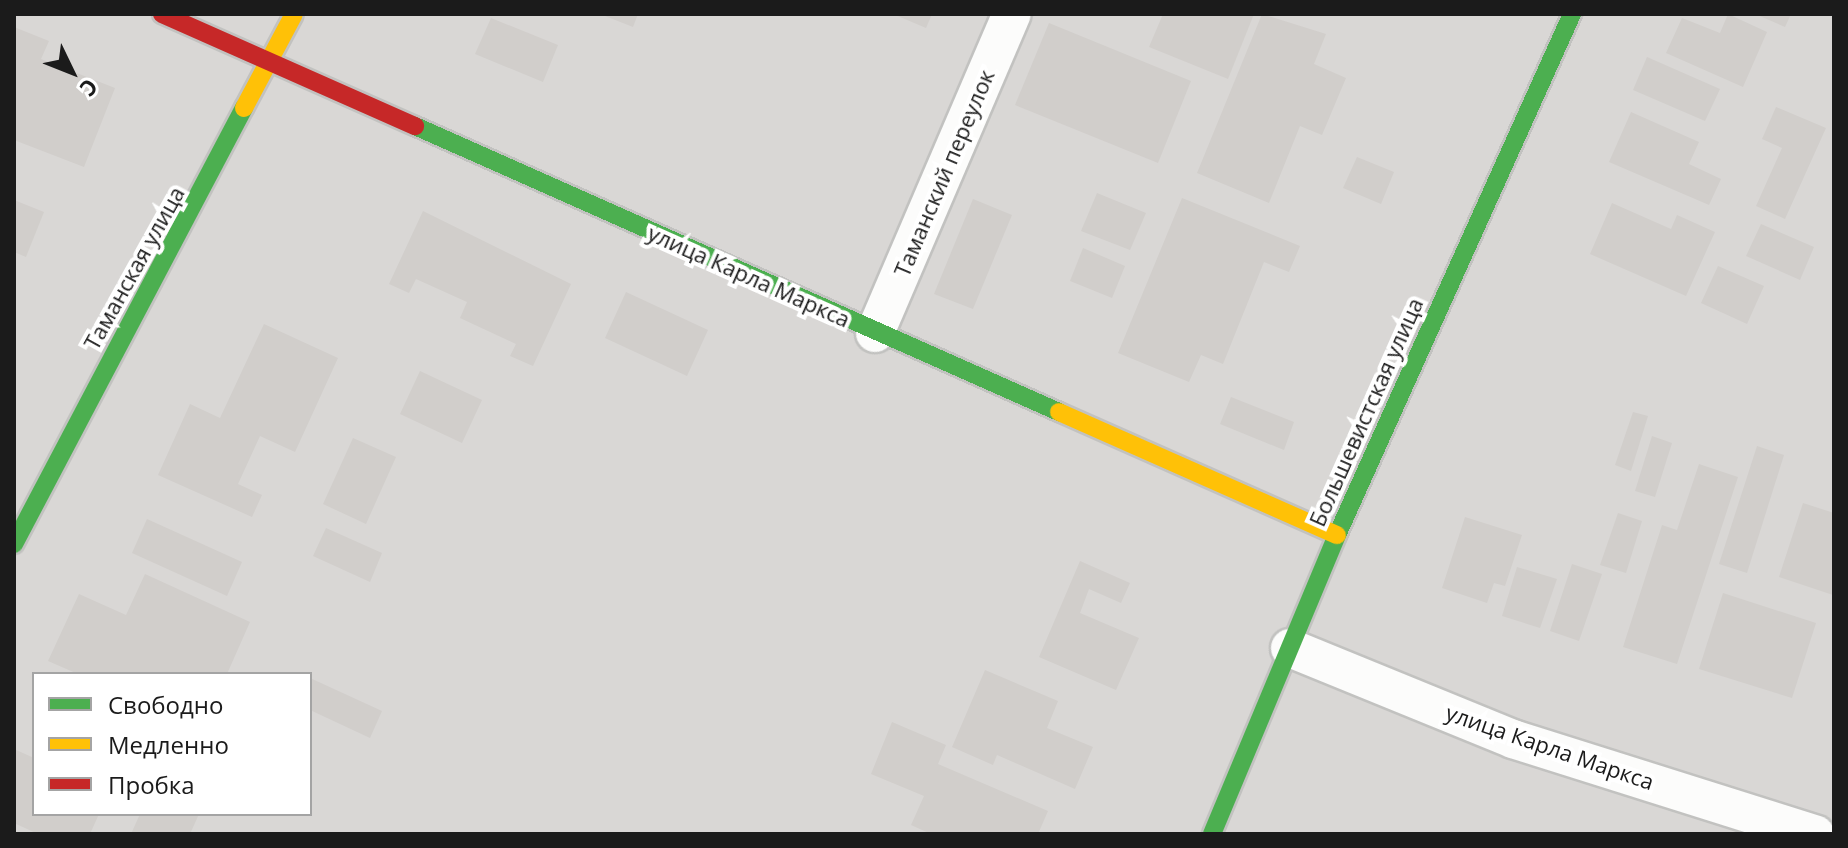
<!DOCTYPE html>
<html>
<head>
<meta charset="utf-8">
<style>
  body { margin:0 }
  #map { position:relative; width:1848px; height:848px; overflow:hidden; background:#eae8e4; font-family:"Open Sans",sans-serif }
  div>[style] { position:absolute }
  .residential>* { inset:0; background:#d9d7d5 }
  .building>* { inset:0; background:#d1cecb }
  .roads { filter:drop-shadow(2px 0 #c2c2c0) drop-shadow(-2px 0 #c2c2c0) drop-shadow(0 2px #c2c2c0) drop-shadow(0 -2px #c2c2c0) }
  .street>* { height:38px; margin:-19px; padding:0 19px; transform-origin:19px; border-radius:19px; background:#fcfcfb }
  .fast>* { height:18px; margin:-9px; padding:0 9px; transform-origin:9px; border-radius:9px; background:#4caf50 }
  .slow>* { height:18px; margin:-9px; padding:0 9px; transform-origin:9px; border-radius:9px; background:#ffc107 }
  .jam>* { height:18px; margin:-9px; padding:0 9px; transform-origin:9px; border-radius:9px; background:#c62828 }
  span { translate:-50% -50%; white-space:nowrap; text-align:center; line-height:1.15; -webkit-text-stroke:8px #fff; paint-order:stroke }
  .street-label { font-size:22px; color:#1b1b1b }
  .frame { position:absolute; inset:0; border:16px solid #1b1b1b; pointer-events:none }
  .legend { position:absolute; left:32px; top:672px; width:280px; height:144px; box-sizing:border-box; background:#fff; border:2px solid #a4a4a4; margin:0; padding:10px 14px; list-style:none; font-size:24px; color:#1b1b1b }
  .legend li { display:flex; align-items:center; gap:16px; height:40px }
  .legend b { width:40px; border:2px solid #a4a4a4 }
  .north { position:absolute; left:32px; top:32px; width:80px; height:80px; -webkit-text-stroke:6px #fff; paint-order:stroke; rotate:133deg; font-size:22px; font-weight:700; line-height:32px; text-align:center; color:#1b1b1b }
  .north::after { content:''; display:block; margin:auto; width:28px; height:36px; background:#1b1b1b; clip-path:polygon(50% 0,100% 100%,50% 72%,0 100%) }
</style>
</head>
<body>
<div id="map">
  <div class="residential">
    <div style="clip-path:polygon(evenodd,14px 14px,1834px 14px,1834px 834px,14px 834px,14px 14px,34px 674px,310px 674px,310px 814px,34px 814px,34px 674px)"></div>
  </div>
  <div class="building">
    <div style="clip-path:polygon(600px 14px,638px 14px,633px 27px)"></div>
    <div style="clip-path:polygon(893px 14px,932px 14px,926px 28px)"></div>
    <div style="clip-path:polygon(1163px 14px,1254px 14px,1228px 79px,1149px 47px)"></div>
    <div style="clip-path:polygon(1262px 14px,1326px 34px,1314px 64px,1346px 78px,1322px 135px,1300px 126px,1269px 203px,1197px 173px)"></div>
    <div style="clip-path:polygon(1728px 14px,1767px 32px,1743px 87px,1666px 53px,1682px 18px,1720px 33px)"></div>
    <div style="clip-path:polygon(1755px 14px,1791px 14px,1785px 27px)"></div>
    <div style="clip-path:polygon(491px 18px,558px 45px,543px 82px,475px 54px)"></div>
    <div style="clip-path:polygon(1049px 23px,1191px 81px,1158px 163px,1015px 105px)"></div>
    <div style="clip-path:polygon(14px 27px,49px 41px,41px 59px,115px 88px,84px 167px,14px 140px)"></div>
    <div style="clip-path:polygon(1647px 57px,1720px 89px,1705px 121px,1633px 90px)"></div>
    <div style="clip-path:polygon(1776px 107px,1826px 128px,1785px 219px,1756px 206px,1782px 148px,1762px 139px)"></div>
    <div style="clip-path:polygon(1631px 112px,1699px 142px,1689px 164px,1721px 179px,1709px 205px,1609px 162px)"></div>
    <div style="clip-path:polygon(1357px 157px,1394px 172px,1381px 204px,1343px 188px)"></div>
    <div style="clip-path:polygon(1097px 193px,1146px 213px,1130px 250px,1081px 231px)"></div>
    <div style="clip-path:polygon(1182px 198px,1300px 246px,1289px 272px,1264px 262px,1223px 364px,1201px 355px,1189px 382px,1118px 353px)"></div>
    <div style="clip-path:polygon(973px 199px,1012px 215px,973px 309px,934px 294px)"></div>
    <div style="clip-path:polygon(14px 200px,44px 212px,26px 257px,14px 252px)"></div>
    <div style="clip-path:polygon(1612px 203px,1671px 229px,1677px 215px,1715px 232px,1686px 296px,1590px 254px)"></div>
    <div style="clip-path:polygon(423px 211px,571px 284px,533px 366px,510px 356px,516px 344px,460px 318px,467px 302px,416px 279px,409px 293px,389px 284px)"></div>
    <div style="clip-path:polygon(1761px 224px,1814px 247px,1800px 280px,1746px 256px)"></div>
    <div style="clip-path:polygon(1083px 248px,1125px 266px,1112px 298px,1070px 281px)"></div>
    <div style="clip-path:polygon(1718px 266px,1764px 286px,1747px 324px,1701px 303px)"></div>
    <div style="clip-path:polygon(626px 292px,708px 330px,687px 376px,605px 338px)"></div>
    <div style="clip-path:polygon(264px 324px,338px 358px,295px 452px,260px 436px,238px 484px,262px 495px,252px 517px,158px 475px,190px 404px,220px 418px)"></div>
    <div style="clip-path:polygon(420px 371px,482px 400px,462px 443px,400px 414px)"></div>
    <div style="clip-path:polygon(1231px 397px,1294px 422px,1284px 450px,1220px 424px)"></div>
    <div style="clip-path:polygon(1633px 412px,1648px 416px,1631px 471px,1615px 465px)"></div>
    <div style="clip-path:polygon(1652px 436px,1672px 443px,1655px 497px,1635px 491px)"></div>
    <div style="clip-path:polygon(353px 438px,396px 457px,366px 524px,323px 504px)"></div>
    <div style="clip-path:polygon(1757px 446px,1784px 455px,1747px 573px,1719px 564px)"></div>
    <div style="clip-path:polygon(1699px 464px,1738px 477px,1677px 664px,1623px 647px,1662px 525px,1677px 530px)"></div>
    <div style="clip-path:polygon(1803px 503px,1834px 513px,1833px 595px,1779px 577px)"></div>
    <div style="clip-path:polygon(1618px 513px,1642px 521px,1626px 573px,1600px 565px)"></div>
    <div style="clip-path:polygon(1465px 517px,1522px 535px,1505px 586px,1494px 583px,1487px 603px,1442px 588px)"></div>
    <div style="clip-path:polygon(147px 519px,242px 562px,227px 596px,132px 553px)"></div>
    <div style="clip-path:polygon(326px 528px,382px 553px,370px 582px,313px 556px)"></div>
    <div style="clip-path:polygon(1080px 561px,1130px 583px,1121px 603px,1089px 589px,1080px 613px,1139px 638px,1116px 690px,1039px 657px)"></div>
    <div style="clip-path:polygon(1572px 564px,1602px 574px,1579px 641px,1550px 631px)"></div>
    <div style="clip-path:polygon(1517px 567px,1557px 579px,1540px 628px,1502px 616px)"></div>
    <div style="clip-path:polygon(145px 574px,250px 622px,227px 674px,78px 674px,48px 661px,79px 594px,126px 615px)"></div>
    <div style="clip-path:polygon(1723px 593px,1816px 623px,1792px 698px,1699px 669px)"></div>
    <div style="clip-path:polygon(985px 670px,1058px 701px,1047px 728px,1093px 747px,1075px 789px,997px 755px,993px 765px,952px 747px)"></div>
    <div style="clip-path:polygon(310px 678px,382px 711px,370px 738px,310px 710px)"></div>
    <div style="clip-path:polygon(892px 722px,946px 745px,938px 764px,1048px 811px,1038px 834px,931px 834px,911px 825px,924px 796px,871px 774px)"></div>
    <div style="clip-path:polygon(14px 749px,34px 758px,34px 814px,99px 814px,90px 834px,38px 834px,14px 823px)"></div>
    <div style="clip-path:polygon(140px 814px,199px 814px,190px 834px,131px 834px)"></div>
  </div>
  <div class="roads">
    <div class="street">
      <div style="left:875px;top:333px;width:347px;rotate:-66.8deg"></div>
      <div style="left:1290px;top:648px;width:241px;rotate:22.2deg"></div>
      <div style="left:1513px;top:739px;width:317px;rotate:17.5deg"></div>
    </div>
    <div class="fast">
      <div style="left:415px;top:126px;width:705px;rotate:23.95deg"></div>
      <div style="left:14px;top:544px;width:493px;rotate:-62.2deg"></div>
      <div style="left:1212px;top:834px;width:324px;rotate:-67.3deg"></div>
      <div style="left:1337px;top:535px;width:572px;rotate:-65.72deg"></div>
    </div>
    <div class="slow">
      <div style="left:244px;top:108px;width:106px;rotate:-62deg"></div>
      <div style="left:1059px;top:412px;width:304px;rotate:23.9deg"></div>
    </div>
    <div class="jam">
      <div style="left:162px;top:14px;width:277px;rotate:23.9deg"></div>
    </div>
  </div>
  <div class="street-label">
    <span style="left:944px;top:173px;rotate:-67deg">Таманский переулок</span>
    <span style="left:134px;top:268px;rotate:-61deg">Таманская улица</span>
    <span style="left:749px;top:276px;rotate:24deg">улица Карла Маркса</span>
    <span style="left:1366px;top:412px;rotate:-66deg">Большевистская улица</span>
    <span style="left:1550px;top:747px;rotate:19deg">улица Карла Маркса</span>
  </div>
  <div class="frame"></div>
  <ul class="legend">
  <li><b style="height:10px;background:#4caf50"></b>Свободно</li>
  <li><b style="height:10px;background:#ffc107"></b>Медленно</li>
  <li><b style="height:10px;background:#c62828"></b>Пробка</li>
  </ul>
  <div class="north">С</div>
</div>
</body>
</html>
